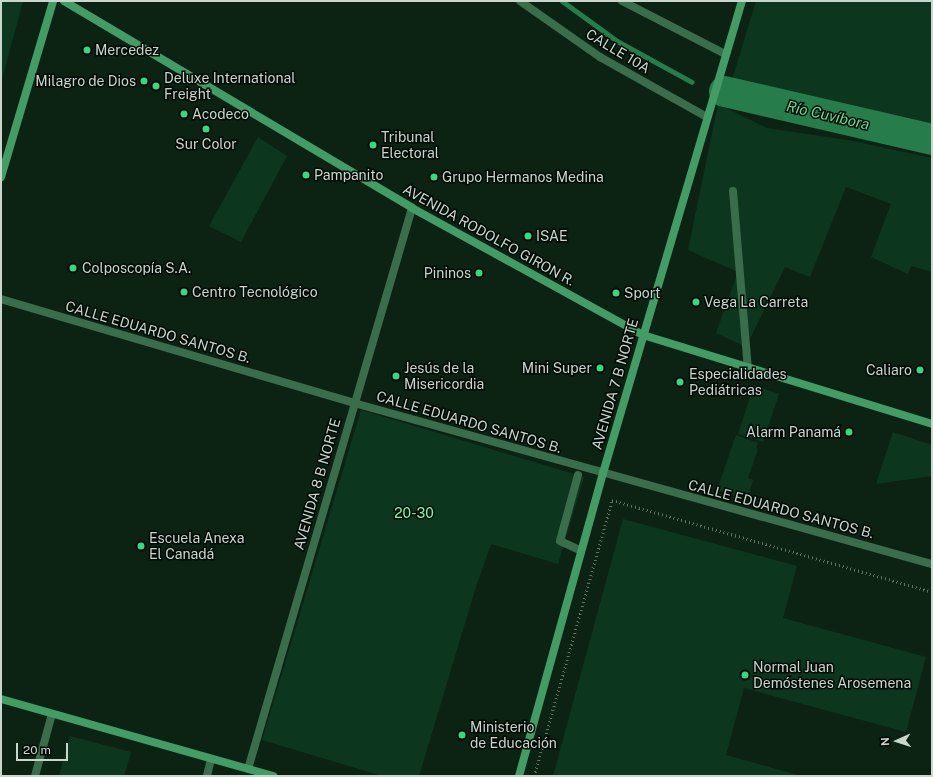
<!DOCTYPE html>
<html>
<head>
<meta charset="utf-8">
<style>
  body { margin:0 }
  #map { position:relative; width:933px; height:777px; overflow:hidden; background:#0c2314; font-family:"Public Sans",sans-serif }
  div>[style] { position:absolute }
  .green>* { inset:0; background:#0c371e }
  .stream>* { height:5px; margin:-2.5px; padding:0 2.5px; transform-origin:2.5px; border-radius:2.5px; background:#267d4b }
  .river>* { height:31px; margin:-15.5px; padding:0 15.5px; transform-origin:15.5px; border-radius:15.5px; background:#267d4b }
  .path>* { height:2.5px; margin-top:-1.25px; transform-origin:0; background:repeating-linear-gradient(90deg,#5e7265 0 1px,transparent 0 4px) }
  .lane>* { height:8px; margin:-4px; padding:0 4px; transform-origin:4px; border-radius:4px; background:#396d4b }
  .street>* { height:8px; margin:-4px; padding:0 4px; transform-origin:4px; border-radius:4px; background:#396d4b }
  .secondary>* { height:8px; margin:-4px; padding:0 4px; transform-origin:4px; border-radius:4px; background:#439b65 }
  .dots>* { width:11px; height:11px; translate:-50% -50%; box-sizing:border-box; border:2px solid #030a05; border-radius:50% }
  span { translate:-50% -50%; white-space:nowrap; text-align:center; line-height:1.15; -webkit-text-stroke:3px #030a05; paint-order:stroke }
  .poi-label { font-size:14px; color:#c8d6cc }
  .left { translate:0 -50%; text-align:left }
  .right { translate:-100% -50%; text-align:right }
  .street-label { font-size:14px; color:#c8d6cc }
  .park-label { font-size:14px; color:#85f4ac }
  .water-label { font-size:15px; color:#6bda94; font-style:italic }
  .frame { position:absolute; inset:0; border:2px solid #c8d6cc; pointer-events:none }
  .north { position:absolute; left:877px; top:721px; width:40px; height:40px; -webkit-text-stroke:3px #030a05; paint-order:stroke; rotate:267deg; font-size:11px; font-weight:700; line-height:16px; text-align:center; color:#c8d6cc }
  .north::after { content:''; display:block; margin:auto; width:14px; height:18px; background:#c8d6cc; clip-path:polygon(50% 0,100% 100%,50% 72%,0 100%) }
  .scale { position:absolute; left:16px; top:743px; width:52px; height:18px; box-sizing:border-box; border:2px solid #c8d6cc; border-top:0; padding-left:5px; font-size:12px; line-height:14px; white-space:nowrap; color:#c8d6cc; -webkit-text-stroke:3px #030a05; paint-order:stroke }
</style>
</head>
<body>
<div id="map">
  <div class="green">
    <div style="clip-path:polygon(1px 1px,23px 1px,1px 83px)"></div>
    <div style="clip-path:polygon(756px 1px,932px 1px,932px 129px,732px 80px)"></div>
    <div style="clip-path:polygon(718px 104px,767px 128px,853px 141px,932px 158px,932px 272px,911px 266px,908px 274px,871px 257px,891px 204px,846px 187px,810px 277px,785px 267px,746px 347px,716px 333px,738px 272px,688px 250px)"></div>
    <div style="clip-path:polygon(258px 137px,287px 156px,241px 242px,209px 226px)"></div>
    <div style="clip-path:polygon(754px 385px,779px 394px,763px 442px,738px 434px)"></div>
    <div style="clip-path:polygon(361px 410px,584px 477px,558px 564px,491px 544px,475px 590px,419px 776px,382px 776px,262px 740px)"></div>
    <div style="clip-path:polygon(893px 432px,932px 445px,932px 476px,876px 484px)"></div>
    <div style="clip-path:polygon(736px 435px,758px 443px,756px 448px,758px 449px,748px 478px,753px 480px,747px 500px,717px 490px)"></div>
    <div style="clip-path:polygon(623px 519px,797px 566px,783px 618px,926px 657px,906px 732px,744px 688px,726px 755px,801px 776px,553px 776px)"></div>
    <div style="clip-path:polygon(70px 736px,131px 752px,124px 776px,59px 776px)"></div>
  </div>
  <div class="stream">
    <div style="left:562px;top:1px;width:68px;rotate:36deg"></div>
    <div style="left:617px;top:41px;width:85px;rotate:28.7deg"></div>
  </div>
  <div class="river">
    <div style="left:724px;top:91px;width:213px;rotate:13deg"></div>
  </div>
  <div class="path">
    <div style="left:534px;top:776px;width:287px;rotate:-74.2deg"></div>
    <div style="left:612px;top:500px;width:333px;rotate:16deg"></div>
  </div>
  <div class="lane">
    <div style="left:622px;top:1px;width:116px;rotate:27.2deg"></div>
    <div style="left:733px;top:191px;width:178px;rotate:85.2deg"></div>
    <div style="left:578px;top:475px;width:68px;rotate:105.3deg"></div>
    <div style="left:560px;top:541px;width:23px;rotate:25deg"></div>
    <div style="left:207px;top:776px;width:17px;rotate:-77deg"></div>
  </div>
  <div class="street">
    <div style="left:520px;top:1px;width:98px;rotate:35deg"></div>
    <div style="left:600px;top:57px;width:123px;rotate:29.3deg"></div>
    <div style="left:1px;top:299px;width:368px;rotate:16.4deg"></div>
    <div style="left:354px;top:403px;width:600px;rotate:15.57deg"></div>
    <div style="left:248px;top:769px;width:584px;rotate:-73.7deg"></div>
    <div style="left:35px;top:776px;width:64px;rotate:-74.7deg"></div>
  </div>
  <div class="secondary">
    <div style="left:64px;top:1px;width:405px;rotate:30.7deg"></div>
    <div style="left:412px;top:208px;width:264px;rotate:28.8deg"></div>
    <div style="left:643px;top:335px;width:302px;rotate:17.1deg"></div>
    <div style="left:1px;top:177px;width:184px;rotate:-73.5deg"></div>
    <div style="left:1px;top:699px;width:283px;rotate:15.8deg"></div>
    <div style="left:519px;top:776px;width:314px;rotate:-74.5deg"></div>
    <div style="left:603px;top:473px;width:492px;rotate:-73.6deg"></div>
  </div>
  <div class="dots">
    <div style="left:87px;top:50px;background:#37d880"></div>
    <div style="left:144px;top:81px;background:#37d880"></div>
    <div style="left:156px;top:86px;background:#37d880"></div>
    <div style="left:184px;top:114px;background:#37d880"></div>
    <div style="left:206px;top:129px;background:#37d880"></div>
    <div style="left:373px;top:145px;background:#37d880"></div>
    <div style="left:306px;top:175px;background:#37d880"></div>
    <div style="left:434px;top:177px;background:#37d880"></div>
    <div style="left:528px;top:236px;background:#37d880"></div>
    <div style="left:73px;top:268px;background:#37d880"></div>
    <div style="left:479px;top:273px;background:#37d880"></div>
    <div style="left:184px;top:292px;background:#37d880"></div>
    <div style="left:616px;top:293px;background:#37d880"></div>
    <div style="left:696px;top:302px;background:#37d880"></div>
    <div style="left:600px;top:368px;background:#37d880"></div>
    <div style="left:920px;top:370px;background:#37d880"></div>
    <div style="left:396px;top:376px;background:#37d880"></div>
    <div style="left:680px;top:382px;background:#37d880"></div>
    <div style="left:849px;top:432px;background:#37d880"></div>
    <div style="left:141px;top:546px;background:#37d880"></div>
    <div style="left:745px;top:675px;background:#37d880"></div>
    <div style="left:462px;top:735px;background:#37d880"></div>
  </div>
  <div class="poi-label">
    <span class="left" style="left:95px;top:50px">Mercedez</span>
    <span class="left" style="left:164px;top:86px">Deluxe International<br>Freight</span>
    <span class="right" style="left:136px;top:81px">Milagro de Dios</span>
    <span class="left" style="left:192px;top:114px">Acodeco</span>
    <span class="left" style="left:381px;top:145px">Tribunal<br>Electoral</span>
    <span style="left:206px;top:144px">Sur Color</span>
    <span class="left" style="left:314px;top:175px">Pampanito</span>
    <span class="left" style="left:442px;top:177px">Grupo Hermanos Medina</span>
    <span class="left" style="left:536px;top:236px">ISAE</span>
    <span class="left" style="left:82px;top:268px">Colposcopía S.A.</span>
    <span class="right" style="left:471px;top:273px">Pininos</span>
    <span class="left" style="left:192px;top:292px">Centro Tecnológico</span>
    <span class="left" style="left:624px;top:293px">Sport</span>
    <span class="left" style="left:704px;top:302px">Vega La Carreta</span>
    <span class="left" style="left:404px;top:376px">Jesús de la<br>Misericordia</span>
    <span class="right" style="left:592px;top:368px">Mini Super</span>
    <span class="right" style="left:912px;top:370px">Caliaro</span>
    <span class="left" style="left:689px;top:382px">Especialidades<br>Pediátricas</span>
    <span class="right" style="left:841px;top:432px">Alarm Panamá</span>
    <span class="left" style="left:149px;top:546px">Escuela Anexa<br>El Canadá</span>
    <span class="left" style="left:753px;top:675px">Normal Juan<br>Demóstenes Arosemena</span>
    <span class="left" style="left:470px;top:735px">Ministerio<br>de Educación</span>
  </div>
  <div class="street-label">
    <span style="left:618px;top:51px;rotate:31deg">CALLE 10A</span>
    <span style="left:489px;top:235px;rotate:29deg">AVENIDA RODOLFO GIRON R.</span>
    <span style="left:158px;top:332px;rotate:16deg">CALLE EDUARDO SANTOS B.</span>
    <span style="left:615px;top:384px;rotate:-74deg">AVENIDA 7 B NORTE</span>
    <span style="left:469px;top:422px;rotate:16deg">CALLE EDUARDO SANTOS B.</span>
    <span style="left:317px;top:484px;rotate:-74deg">AVENIDA 8 B NORTE</span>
    <span style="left:781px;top:509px;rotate:15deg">CALLE EDUARDO SANTOS B.</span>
  </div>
  <div class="park-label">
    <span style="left:414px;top:513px">20-30</span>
  </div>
  <div class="water-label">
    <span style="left:828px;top:115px;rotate:13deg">Río Cuvíbora</span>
  </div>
  <div class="frame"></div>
  <div class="north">N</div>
  <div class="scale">20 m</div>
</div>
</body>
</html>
